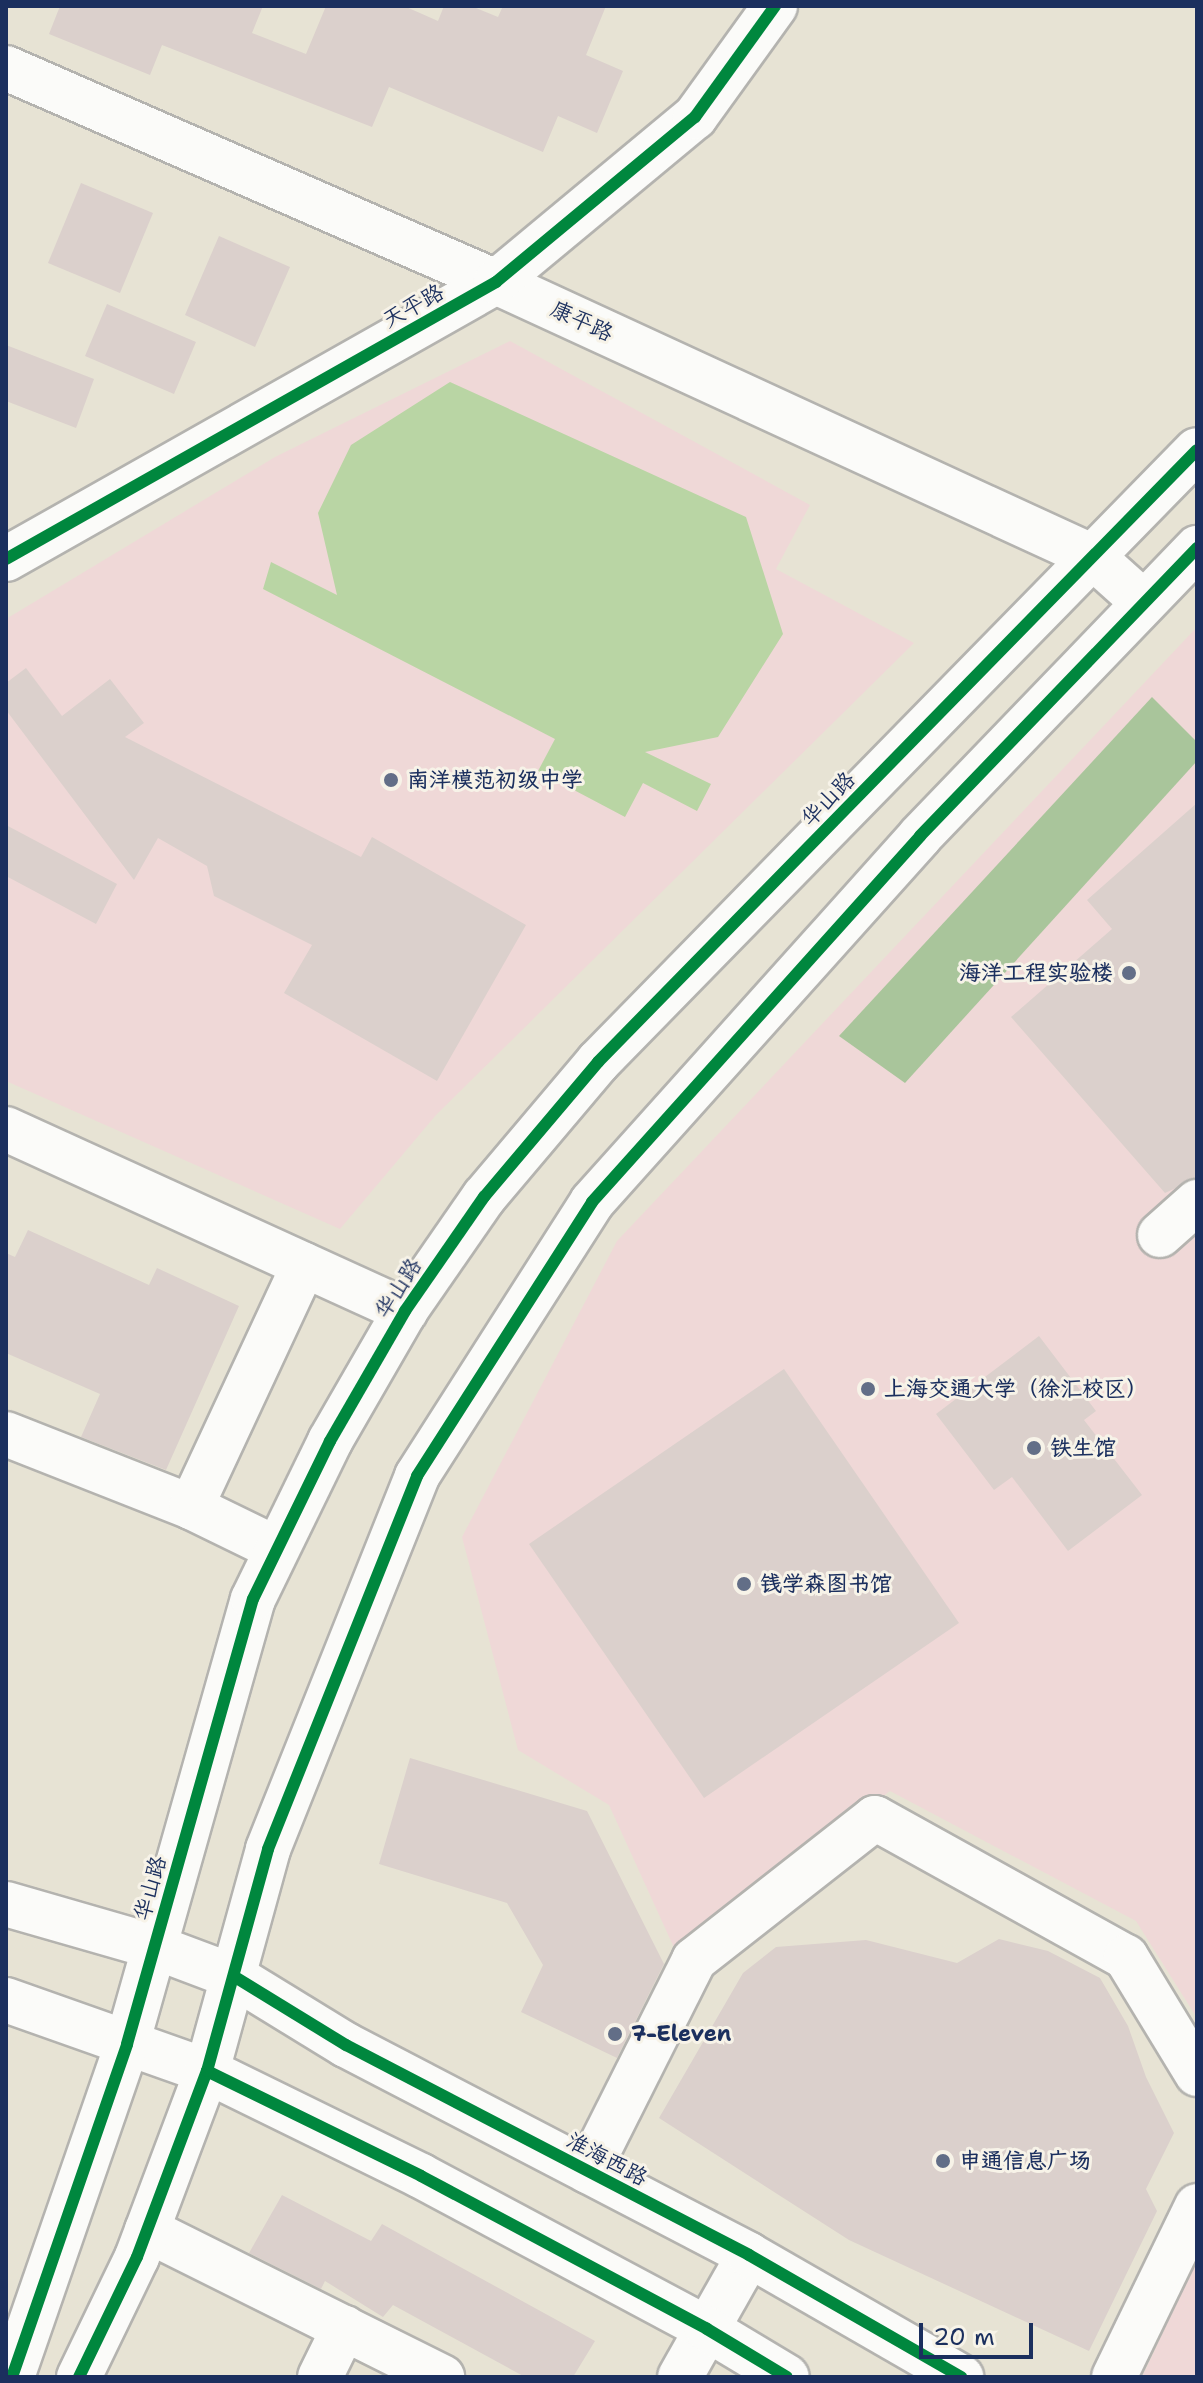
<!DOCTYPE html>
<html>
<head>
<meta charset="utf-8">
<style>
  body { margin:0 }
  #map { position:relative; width:1203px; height:2383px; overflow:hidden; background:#e7e3d4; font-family:"Shantell Sans","LXGW WenKai TC",sans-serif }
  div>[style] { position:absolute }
  .built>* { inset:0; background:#efd8d7 }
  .green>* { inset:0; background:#b9d5a4 }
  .forest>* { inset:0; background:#a9c59b }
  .building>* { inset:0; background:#dbd0cc }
  .roads { filter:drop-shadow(2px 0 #b4b3af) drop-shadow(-2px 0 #b4b3af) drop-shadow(0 2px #b4b3af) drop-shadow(0 -2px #b4b3af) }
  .minor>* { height:44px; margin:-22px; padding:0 22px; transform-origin:22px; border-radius:22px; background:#fbfbf9 }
  .major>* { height:44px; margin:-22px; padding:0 22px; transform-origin:22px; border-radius:22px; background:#fbfbf9 }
  .cycleway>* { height:12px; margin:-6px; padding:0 6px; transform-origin:6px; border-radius:6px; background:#00873e }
  .dots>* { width:22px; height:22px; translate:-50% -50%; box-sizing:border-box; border:4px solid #f7f3e8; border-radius:50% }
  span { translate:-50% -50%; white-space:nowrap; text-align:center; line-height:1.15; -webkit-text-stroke:6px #f7f3e8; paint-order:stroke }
  .street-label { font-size:22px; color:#1b2f5e }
  .poi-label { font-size:22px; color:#1b2f5e; font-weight:700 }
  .left { translate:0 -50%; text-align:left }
  .right { translate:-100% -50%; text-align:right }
  .frame { position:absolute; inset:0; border:8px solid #1b2f5e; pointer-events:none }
  .scale { position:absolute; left:919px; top:2323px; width:114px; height:36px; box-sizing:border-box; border:4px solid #1b2f5e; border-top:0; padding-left:10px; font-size:24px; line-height:28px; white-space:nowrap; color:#1b2f5e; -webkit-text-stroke:6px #f7f3e8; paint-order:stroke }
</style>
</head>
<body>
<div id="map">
  <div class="built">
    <div style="clip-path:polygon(510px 341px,810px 505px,776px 569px,914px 643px,436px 1115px,340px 1229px,6px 1081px,6px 619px,275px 457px)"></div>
    <div style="clip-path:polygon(1197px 627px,1197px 2018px,1136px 1921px,890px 1791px,676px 1952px,609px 1805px,518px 1750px,462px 1537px,617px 1241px)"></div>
    <div style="clip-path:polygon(1197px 2259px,1197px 2377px,1142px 2377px)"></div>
  </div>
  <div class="green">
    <div style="clip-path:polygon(450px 382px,746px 517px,783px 634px,718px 737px,645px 752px,711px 784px,697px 811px,643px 783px,625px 817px,538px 771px,555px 739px,263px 589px,271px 562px,337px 595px,318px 513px,351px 445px)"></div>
  </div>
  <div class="forest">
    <div style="clip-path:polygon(1152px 697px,1197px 742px,1197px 761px,905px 1083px,839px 1036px)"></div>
  </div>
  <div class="building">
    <div style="clip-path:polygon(60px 6px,263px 6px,252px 33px,306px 54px,326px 6px,404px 6px,438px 21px,444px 6px,471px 6px,498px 17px,503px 6px,606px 6px,586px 55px,623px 71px,597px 133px,558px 116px,543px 152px,389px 87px,372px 127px,162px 45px,150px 75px,49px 34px)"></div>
    <div style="clip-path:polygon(81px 183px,153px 213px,120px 293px,48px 263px)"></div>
    <div style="clip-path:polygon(219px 236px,290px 267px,255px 347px,185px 315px)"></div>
    <div style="clip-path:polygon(107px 304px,196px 342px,174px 394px,85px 356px)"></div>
    <div style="clip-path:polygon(6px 345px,94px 379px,76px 428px,6px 401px)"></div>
    <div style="clip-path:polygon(26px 668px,62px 716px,110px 679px,144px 723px,125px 737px,361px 857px,372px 837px,526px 925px,437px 1081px,284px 993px,312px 945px,214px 896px,207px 866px,158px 838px,134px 880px,6px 710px,6px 683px)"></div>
    <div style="clip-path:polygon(1197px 803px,1197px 1178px,1165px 1193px,1011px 1017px,1112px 929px,1087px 900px)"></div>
    <div style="clip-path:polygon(6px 825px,117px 884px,96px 924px,6px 876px)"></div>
    <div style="clip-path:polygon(28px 1230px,149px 1285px,157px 1268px,239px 1306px,166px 1470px,81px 1437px,100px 1394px,6px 1353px,6px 1253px,15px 1257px)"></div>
    <div style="clip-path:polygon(1039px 1336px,1096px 1411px,1084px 1420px,1142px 1495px,1068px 1551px,1012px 1477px,994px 1490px,936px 1414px)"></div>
    <div style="clip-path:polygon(784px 1369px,959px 1623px,704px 1798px,529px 1544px)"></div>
    <div style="clip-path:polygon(410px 1758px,587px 1811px,664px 1964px,617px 2058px,521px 2012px,543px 1965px,507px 1903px,379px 1864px)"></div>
    <div style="clip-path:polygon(999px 1939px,1048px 1951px,1100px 1978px,1128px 2026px,1146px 2077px,1174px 2133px,1146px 2189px,1157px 2211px,1089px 2351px,849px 2240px,659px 2118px,743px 1973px,776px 1947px,866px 1940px,957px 1963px)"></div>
    <div style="clip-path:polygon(282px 2195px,371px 2241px,382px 2224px,595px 2341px,573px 2377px,525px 2377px,393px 2305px,383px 2317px,325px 2281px,321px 2289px,249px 2253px)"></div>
  </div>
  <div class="roads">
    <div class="minor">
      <div style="left:6px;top:68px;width:535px;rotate:23.59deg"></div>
      <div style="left:496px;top:282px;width:657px;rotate:24.73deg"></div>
      <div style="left:1093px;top:557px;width:66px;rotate:41.9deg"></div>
      <div style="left:6px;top:559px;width:563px;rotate:-29.48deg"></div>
      <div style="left:496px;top:282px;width:259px;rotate:-39.7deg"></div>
      <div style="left:695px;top:117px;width:137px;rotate:-54.2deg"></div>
      <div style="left:6px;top:1129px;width:439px;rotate:24.5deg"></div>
      <div style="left:1160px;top:1235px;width:50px;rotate:-41.7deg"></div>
      <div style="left:6px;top:1434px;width:199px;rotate:21.5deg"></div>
      <div style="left:191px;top:1507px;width:93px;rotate:26deg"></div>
      <div style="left:191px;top:1507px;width:267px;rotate:-65deg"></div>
      <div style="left:588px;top:2171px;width:236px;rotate:-63.3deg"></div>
      <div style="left:694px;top:1960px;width:230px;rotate:-38.1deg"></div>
      <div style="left:875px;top:1818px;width:287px;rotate:29deg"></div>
      <div style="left:1126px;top:1957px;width:137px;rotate:58.7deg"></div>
      <div style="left:147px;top:2230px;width:330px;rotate:26.5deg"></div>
      <div style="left:320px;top:2377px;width:55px;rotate:-63.9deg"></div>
      <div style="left:680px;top:2377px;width:140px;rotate:-60.5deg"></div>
      <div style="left:1114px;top:2377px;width:190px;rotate:-64.1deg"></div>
    </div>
    <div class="major">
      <div style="left:6px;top:1904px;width:155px;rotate:16.1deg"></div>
      <div style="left:155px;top:1947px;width:85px;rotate:20.6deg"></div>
      <div style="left:235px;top:1977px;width:130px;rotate:31.5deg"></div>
      <div style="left:346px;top:2045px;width:454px;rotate:27.5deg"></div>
      <div style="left:749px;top:2255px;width:245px;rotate:29.9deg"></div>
      <div style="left:6px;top:2000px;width:213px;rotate:19.5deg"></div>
      <div style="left:207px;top:2071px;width:238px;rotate:26.1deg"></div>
      <div style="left:421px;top:2176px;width:324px;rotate:28.1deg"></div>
      <div style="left:707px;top:2329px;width:93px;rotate:31deg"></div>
      <div style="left:12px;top:2377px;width:352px;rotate:-70.9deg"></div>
      <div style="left:127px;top:2044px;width:462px;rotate:-74.2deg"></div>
      <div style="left:253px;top:1599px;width:176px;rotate:-64deg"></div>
      <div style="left:330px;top:1441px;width:150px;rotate:-60deg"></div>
      <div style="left:405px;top:1311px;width:139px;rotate:-55.3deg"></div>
      <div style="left:484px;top:1197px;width:177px;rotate:-49.8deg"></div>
      <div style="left:598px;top:1062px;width:856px;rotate:-45.62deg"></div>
      <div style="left:79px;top:2377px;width:133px;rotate:-64.2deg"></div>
      <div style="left:137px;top:2257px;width:199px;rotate:-69.4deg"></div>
      <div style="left:207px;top:2071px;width:230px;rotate:-74.6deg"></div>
      <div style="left:268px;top:1849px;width:402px;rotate:-68.2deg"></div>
      <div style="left:417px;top:1476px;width:325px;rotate:-57.4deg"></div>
      <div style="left:592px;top:1202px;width:491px;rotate:-48.1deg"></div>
      <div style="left:920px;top:836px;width:400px;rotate:-46.1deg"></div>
    </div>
  </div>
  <div class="cycleway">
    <div style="left:6px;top:559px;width:563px;rotate:-29.48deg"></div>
    <div style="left:496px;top:282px;width:259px;rotate:-39.7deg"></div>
    <div style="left:695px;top:117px;width:137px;rotate:-54.2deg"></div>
    <div style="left:235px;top:1977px;width:130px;rotate:31.5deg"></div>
    <div style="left:346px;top:2045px;width:454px;rotate:27.5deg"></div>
    <div style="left:749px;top:2255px;width:245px;rotate:29.9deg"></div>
    <div style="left:207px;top:2071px;width:238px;rotate:26.1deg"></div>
    <div style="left:421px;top:2176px;width:324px;rotate:28.1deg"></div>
    <div style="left:707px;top:2329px;width:93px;rotate:31deg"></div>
    <div style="left:12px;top:2377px;width:352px;rotate:-70.9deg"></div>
    <div style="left:127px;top:2044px;width:462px;rotate:-74.2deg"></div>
    <div style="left:253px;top:1599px;width:176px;rotate:-64deg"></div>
    <div style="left:330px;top:1441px;width:150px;rotate:-60deg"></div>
    <div style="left:405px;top:1311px;width:139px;rotate:-55.3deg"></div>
    <div style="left:484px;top:1197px;width:177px;rotate:-49.8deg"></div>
    <div style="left:598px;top:1062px;width:856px;rotate:-45.62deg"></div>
    <div style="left:79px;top:2377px;width:133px;rotate:-64.2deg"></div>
    <div style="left:137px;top:2257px;width:199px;rotate:-69.4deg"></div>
    <div style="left:207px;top:2071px;width:230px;rotate:-74.6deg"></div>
    <div style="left:268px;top:1849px;width:402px;rotate:-68.2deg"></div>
    <div style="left:417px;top:1476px;width:325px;rotate:-57.4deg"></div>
    <div style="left:592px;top:1202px;width:491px;rotate:-48.1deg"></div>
    <div style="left:920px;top:836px;width:400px;rotate:-46.1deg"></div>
  </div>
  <div class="dots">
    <div style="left:391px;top:780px;background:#626e87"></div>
    <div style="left:1129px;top:973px;background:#626e87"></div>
    <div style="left:868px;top:1389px;background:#626e87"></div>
    <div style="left:1034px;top:1448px;background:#626e87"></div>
    <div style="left:744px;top:1584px;background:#626e87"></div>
    <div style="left:615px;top:2034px;background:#626e87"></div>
    <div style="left:943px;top:2161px;background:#626e87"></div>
  </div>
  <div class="street-label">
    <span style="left:413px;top:306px;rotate:-29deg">天平路</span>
    <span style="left:582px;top:321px;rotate:25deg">康平路</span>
    <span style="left:828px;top:799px;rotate:-46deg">华山路</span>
    <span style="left:398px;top:1288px;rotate:-57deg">华山路</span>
    <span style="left:150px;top:1888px;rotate:-74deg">华山路</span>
    <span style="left:607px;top:2159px;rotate:28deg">淮海西路</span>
  </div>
  <div class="poi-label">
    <span class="left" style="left:407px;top:780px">南洋模范初级中学</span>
    <span class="right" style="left:1113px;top:973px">海洋工程实验楼</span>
    <span class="left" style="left:884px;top:1389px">上海交通大学（徐汇校区）</span>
    <span class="left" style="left:1050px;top:1448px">铁生馆</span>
    <span class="left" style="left:760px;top:1584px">钱学森图书馆</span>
    <span class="left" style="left:631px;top:2034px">7-Eleven</span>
    <span class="left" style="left:959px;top:2161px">申通信息广场</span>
  </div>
  <div class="frame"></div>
  <div class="scale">20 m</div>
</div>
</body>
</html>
